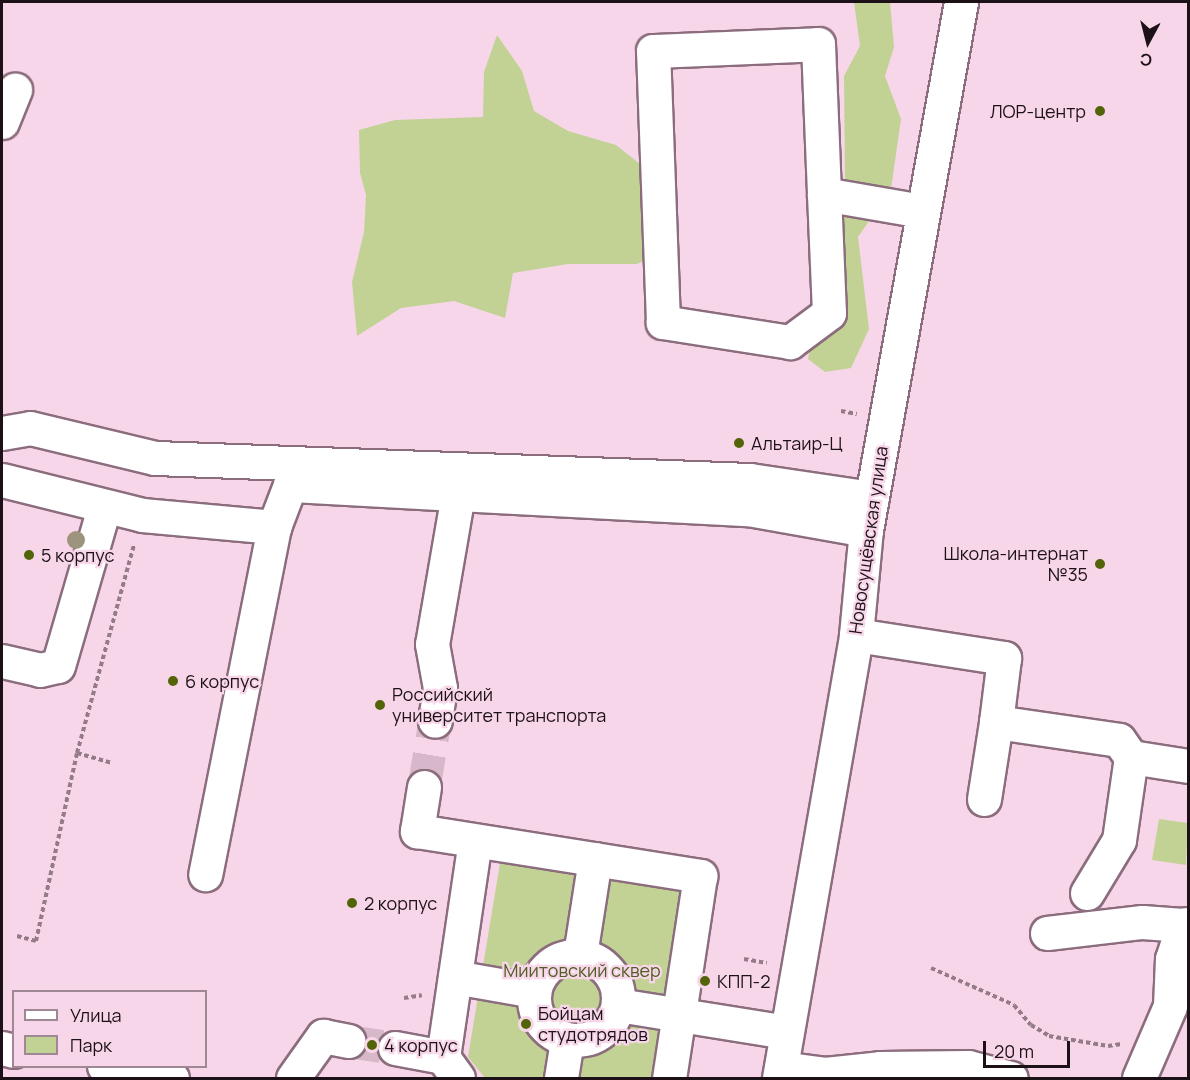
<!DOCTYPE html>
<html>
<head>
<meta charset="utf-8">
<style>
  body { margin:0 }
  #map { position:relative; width:1190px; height:1080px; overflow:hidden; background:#f8d6e9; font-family:Manrope,sans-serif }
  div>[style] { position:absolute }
  .green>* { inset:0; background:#c2d295 }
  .minor-tunnel>* { height:33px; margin-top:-16.5px; transform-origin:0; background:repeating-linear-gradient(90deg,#d7b8ca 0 33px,transparent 0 49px) }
  .path>* { height:4px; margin-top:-2px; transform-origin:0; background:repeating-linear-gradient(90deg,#937b89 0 4.5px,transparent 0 7.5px) }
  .roads { filter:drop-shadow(2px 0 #8b6d7e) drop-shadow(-2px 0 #8b6d7e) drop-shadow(0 2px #8b6d7e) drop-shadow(0 -2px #8b6d7e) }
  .minor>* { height:33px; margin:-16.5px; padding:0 16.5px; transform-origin:16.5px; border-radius:16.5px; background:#fff }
  .minor>.ring { margin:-16.5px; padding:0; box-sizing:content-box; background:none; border:33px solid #fff; border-radius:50% }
  .trees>* { width:18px; height:18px; margin:-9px; border-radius:50%; background:#9c947d }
  .dots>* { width:16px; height:16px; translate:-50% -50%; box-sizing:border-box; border:3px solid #f8d6e9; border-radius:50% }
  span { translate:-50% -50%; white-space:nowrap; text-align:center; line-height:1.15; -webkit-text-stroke:4.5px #f8d6e9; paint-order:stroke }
  .poi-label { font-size:18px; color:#1d1118 }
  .right { translate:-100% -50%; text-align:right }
  .left { translate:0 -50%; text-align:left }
  .street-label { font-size:18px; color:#1d1118 }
  .park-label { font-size:18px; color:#515e24 }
  .frame { position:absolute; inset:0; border:3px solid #1d1118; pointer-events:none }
  .legend { position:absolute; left:12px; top:990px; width:195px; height:78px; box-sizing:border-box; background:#f8d6e9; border:2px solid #a08795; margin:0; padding:8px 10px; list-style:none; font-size:18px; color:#1d1118 }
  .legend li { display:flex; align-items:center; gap:12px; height:30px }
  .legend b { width:30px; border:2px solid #a08795 }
  .north { position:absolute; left:1118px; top:12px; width:60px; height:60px; -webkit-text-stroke:4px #f8d6e9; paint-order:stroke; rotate:187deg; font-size:16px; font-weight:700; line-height:24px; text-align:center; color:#1d1118 }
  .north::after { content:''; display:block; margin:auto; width:21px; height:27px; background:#1d1118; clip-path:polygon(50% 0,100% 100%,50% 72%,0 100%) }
  .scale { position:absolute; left:983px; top:1041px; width:87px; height:27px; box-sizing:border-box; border:3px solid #1d1118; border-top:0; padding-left:8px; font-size:18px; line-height:21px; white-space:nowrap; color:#1d1118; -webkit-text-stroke:4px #f8d6e9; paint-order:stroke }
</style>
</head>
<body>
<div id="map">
  <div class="green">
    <div style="clip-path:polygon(854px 2px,890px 2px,894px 47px,885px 76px,901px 119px,891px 189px,858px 237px,869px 329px,851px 368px,825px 372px,808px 359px,831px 228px,845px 179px,844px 76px,860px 46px)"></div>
    <div style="clip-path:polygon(497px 35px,522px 71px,534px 111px,568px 131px,616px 145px,664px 183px,674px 245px,637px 264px,568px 264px,513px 273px,505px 318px,454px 301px,401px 308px,357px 336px,352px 282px,364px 232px,366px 195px,360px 173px,359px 130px,395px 120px,483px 117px,484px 72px)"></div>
    <div style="clip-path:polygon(1159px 819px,1188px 823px,1186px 865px,1152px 860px)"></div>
    <div style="clip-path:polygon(502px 851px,696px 883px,663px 1078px,485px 1078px,468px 1057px)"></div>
  </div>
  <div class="minor-tunnel">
    <div style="left:424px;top:787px;width:67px;rotate:-80.5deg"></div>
    <div style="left:349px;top:1041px;width:47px;rotate:8.7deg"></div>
  </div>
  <div class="path">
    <div style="left:841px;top:411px;width:16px;rotate:11deg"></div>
    <div style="left:77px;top:753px;width:35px;rotate:16deg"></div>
    <div style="left:17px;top:936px;width:20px;rotate:15deg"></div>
    <div style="left:36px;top:941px;width:192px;rotate:-77.7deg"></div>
    <div style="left:77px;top:753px;width:216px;rotate:-74.7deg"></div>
    <div style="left:744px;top:959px;width:23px;rotate:10deg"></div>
    <div style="left:931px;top:968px;width:91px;rotate:24deg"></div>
    <div style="left:1014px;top:1005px;width:26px;rotate:50deg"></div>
    <div style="left:1031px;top:1025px;width:21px;rotate:31deg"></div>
    <div style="left:1049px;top:1036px;width:60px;rotate:9.6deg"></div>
    <div style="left:1108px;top:1046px;width:14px;rotate:-8deg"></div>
    <div style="left:404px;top:998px;width:18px;rotate:-9deg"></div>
  </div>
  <div class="roads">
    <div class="minor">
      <div style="left:2px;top:122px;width:35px;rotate:-68deg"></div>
      <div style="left:824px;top:194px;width:119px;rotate:87.6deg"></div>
      <div style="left:829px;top:313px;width:49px;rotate:143.4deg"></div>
      <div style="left:790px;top:342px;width:129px;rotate:-171.1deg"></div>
      <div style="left:663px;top:322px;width:271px;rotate:-92.1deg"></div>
      <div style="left:653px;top:51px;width:165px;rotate:-2.4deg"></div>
      <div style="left:818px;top:44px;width:150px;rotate:87.7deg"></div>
      <div style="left:824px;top:194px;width:99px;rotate:9.8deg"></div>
      <div style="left:2px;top:433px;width:28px;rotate:-10deg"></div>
      <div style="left:30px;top:428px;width:129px;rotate:13.5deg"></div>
      <div style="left:155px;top:458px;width:595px;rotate:2.12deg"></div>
      <div style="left:750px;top:480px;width:123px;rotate:8.4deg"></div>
      <div style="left:2px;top:480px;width:144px;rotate:14deg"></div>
      <div style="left:142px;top:515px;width:133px;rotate:5.2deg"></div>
      <div style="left:274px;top:527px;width:354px;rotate:101.2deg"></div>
      <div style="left:458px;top:494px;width:290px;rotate:3deg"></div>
      <div style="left:748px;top:509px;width:120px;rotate:10.1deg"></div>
      <div style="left:274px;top:527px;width:45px;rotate:-69.1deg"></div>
      <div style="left:290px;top:485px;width:168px;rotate:3.1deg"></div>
      <div style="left:458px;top:494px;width:152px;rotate:99.8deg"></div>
      <div style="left:432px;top:644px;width:45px;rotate:79.7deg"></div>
      <div style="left:440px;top:688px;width:33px;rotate:99deg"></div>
      <div style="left:856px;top:635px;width:150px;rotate:8.8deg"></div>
      <div style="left:1004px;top:658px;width:64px;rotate:97.1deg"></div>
      <div style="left:2px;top:661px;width:39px;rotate:13deg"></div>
      <div style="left:40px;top:670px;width:18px;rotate:-13deg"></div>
      <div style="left:58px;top:666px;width:165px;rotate:-73.8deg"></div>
      <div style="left:424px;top:787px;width:45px;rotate:99deg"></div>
      <div style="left:417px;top:831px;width:287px;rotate:9deg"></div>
      <div style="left:700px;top:876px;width:204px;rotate:98.7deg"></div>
      <div style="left:984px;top:799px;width:78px;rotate:-81.1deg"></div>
      <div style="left:996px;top:722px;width:124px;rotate:8.3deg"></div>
      <div style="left:1119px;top:740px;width:21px;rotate:55deg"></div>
      <div style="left:1087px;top:893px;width:62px;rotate:-58.9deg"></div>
      <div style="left:1119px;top:840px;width:84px;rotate:-81.8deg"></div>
      <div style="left:1131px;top:757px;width:58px;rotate:9deg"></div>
      <div style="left:1047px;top:933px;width:96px;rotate:-6.6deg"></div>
      <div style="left:1142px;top:922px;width:41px;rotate:4.2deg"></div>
      <div style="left:580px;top:955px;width:97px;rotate:-81.1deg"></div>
      <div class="ring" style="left:534px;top:956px;width:51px;height:51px"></div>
      <div style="left:455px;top:977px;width:80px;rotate:10deg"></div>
      <div style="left:618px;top:1005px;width:170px;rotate:9.1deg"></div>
      <div style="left:2px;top:1048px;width:12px;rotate:14deg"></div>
      <div style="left:395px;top:1048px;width:49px;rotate:10.6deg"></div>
      <div style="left:104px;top:1066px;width:69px;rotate:10deg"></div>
      <div style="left:781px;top:1068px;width:44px;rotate:7.8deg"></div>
      <div style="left:825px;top:1074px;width:55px;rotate:-6.2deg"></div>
      <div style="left:880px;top:1068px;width:88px;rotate:-0.7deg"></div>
      <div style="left:968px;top:1067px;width:44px;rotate:14.3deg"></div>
      <div style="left:293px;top:1078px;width:52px;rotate:-54.5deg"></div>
      <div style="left:323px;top:1036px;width:26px;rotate:11deg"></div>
      <div style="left:458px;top:1078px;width:26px;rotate:-126deg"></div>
      <div style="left:443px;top:1057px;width:218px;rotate:-81.6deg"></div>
      <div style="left:561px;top:1078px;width:39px;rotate:-81deg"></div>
      <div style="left:779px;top:1078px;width:450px;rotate:-80.1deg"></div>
      <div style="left:856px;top:635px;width:105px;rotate:-84.6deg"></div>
      <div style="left:866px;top:530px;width:536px;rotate:-79.8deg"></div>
      <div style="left:1139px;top:1078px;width:78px;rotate:-66.7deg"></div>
      <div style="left:1170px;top:1006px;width:47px;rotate:-87.6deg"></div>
      <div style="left:1172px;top:959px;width:36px;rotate:-72deg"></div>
      <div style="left:1183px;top:925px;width:5px;rotate:-11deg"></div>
    </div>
  </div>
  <div class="trees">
    <div style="left:76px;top:540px"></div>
  </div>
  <div class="dots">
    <div style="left:1100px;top:111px;background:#536308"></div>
    <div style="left:739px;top:443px;background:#536308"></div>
    <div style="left:29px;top:555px;background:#536308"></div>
    <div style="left:1100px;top:564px;background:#536308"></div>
    <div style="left:173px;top:681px;background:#536308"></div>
    <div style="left:380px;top:705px;background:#536308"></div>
    <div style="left:352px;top:903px;background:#536308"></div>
    <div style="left:705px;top:981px;background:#536308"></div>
    <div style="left:526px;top:1024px;background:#536308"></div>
    <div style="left:372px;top:1045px;background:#536308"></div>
  </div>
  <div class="poi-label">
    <span class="right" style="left:1086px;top:111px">ЛОР-центр</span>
    <span class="left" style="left:751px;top:443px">Альтаир-Ц</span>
    <span class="right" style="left:1088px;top:564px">Школа-интернат<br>№35</span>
    <span class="left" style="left:41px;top:555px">5 корпус</span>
    <span class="left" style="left:185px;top:681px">6 корпус</span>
    <span class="left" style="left:392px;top:705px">Российский<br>университет транспорта</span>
    <span class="left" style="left:364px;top:903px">2 корпус</span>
    <span class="left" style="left:717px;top:981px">КПП-2</span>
    <span class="left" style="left:538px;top:1024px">Бойцам<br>студотрядов</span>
    <span class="left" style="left:384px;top:1045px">4 корпус</span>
  </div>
  <div class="street-label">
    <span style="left:868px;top:540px;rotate:-82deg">Новосущёвская улица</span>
  </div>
  <div class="park-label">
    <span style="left:582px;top:970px">Миитовский сквер</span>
  </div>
  <div class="frame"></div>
  <ul class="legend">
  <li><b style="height:8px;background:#fff"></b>Улица</li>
  <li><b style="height:16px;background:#c2d295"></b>Парк</li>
  </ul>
  <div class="north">С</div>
  <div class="scale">20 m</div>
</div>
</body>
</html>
